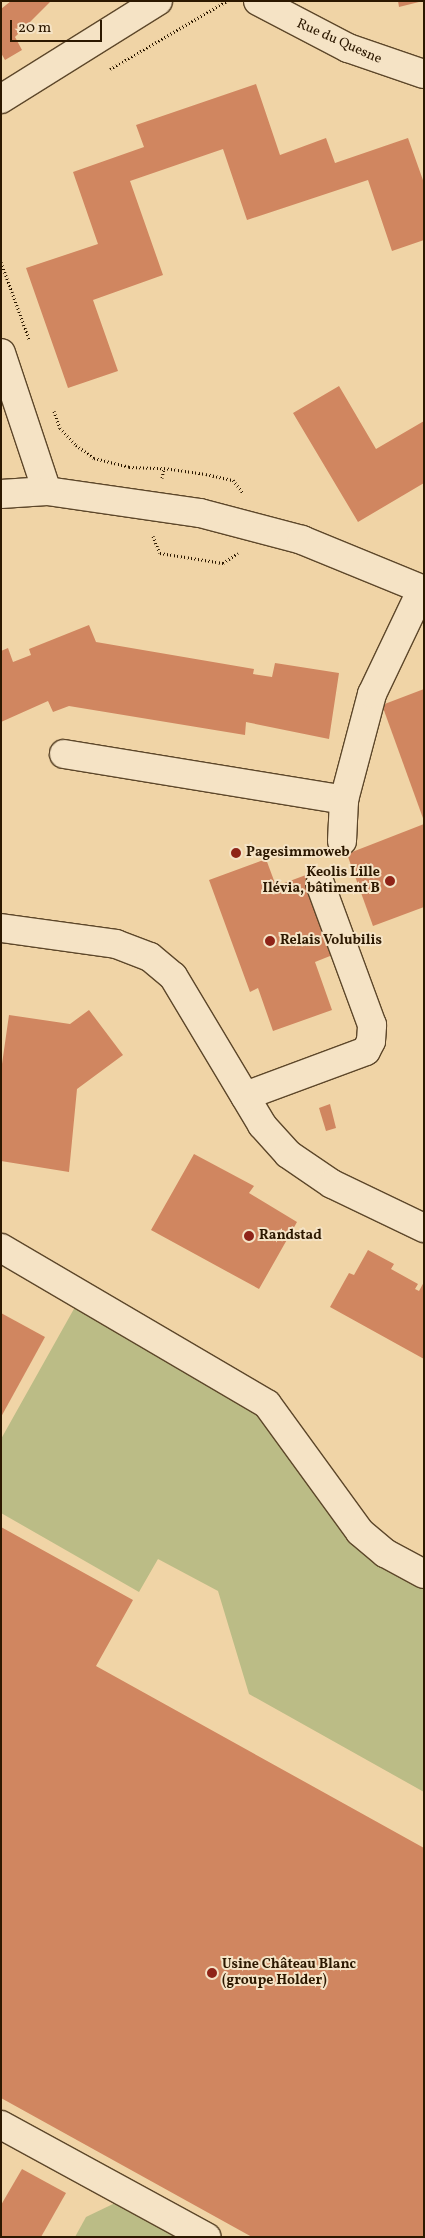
<!DOCTYPE html>
<html>
<head>
<meta charset="utf-8">
<style>
  body { margin:0 }
  #map { position:relative; width:425px; height:2238px; overflow:hidden; background:#f0d4a6; font-family:Vollkorn,serif }
  div>[style] { position:absolute }
  .green>* { inset:0; background:#bbbc86 }
  .building>* { inset:0; background:#d08660 }
  .path>* { height:3px; margin-top:-1.5px; transform-origin:0; background:repeating-linear-gradient(90deg,#2c1800 0 1px,transparent 0 3.5px) }
  .roads { filter:drop-shadow(1px 0 #5d472a) drop-shadow(-1px 0 #5d472a) drop-shadow(0 1px #5d472a) drop-shadow(0 -1px #5d472a) }
  .minor>* { height:28px; margin:-14px; padding:0 14px; transform-origin:14px; border-radius:14px; background:#f5e3c5 }
  .dots>* { width:14px; height:14px; translate:-50% -50%; box-sizing:border-box; border:2px solid #f5e3c5; border-radius:50% }
  span { translate:-50% -50%; white-space:nowrap; text-align:center; line-height:1.15; -webkit-text-stroke:4px #f5e3c5; paint-order:stroke }
  .street-label { font-size:14px; color:#2c1800 }
  .poi-label { font-size:14px; color:#2c1800; font-weight:700 }
  .left { translate:0 -50%; text-align:left }
  .right { translate:-100% -50%; text-align:right }
  .frame { position:absolute; inset:0; border:2px solid #2c1800; pointer-events:none }
  .scale { position:absolute; left:10px; top:20px; width:92px; height:22px; box-sizing:border-box; border:2px solid #2c1800; border-top:0; padding-left:6px; font-size:15px; line-height:18px; white-space:nowrap; color:#2c1800; -webkit-text-stroke:4px #f5e3c5; paint-order:stroke }
</style>
</head>
<body>
<div id="map">
  <div class="green">
    <div style="clip-path:polygon(75px 1307px,254px 1406px,424px 1585px,424px 1792px,249px 1694px,218px 1591px,158px 1559px,139px 1592px,1px 1513px,1px 1439px)"></div>
    <div style="clip-path:polygon(113px 2204px,132px 2207px,190px 2237px,75px 2237px,86px 2217px)"></div>
  </div>
  <div class="building">
    <div style="clip-path:polygon(11px 1px,51px 1px,15px 37px,22px 50px,5px 60px,1px 53px,1px 9px)"></div>
    <div style="clip-path:polygon(398px 1px,419px 1px,419px 2px,399px 7px)"></div>
    <div style="clip-path:polygon(256px 84px,280px 155px,326px 138px,335px 163px,408px 138px,424px 183px,424px 240px,392px 251px,368px 180px,247px 220px,223px 149px,130px 181px,163px 275px,93px 300px,118px 371px,68px 388px,26px 268px,98px 244px,73px 172px,144px 147px,136px 125px)"></div>
    <div style="clip-path:polygon(339px 386px,376px 449px,424px 421px,424px 483px,358px 522px,293px 413px)"></div>
    <div style="clip-path:polygon(89px 625px,96px 642px,254px 669px,253px 674px,272px 677px,275px 663px,339px 673px,329px 739px,246px 722px,245px 735px,69px 706px,53px 712px,48px 701px,1px 722px,1px 651px,8px 648px,13px 662px,31px 655px,29px 649px)"></div>
    <div style="clip-path:polygon(424px 689px,424px 821px,382px 705px)"></div>
    <div style="clip-path:polygon(424px 824px,424px 907px,373px 926px,347px 854px)"></div>
    <div style="clip-path:polygon(266px 859px,276px 886px,306px 875px,335px 954px,315px 962px,332px 1010px,273px 1031px,258px 988px,250px 992px,209px 880px)"></div>
    <div style="clip-path:polygon(89px 1010px,123px 1055px,77px 1089px,69px 1172px,1px 1161px,1px 1071px,9px 1015px,70px 1024px)"></div>
    <div style="clip-path:polygon(330px 1104px,336px 1128px,326px 1131px,319px 1108px)"></div>
    <div style="clip-path:polygon(194px 1154px,254px 1186px,249px 1193px,297px 1222px,259px 1289px,151px 1230px)"></div>
    <div style="clip-path:polygon(368px 1250px,394px 1264px,391px 1269px,418px 1284px,415px 1289px,419px 1291px,424px 1282px,424px 1359px,330px 1307px,349px 1273px,354px 1275px)"></div>
    <div style="clip-path:polygon(1px 1313px,45px 1337px,1px 1417px)"></div>
    <div style="clip-path:polygon(1px 1527px,133px 1600px,96px 1666px,424px 1848px,424px 2237px,252px 2237px,1px 2098px)"></div>
    <div style="clip-path:polygon(22px 2169px,66px 2193px,41px 2237px,1px 2237px,1px 2205px)"></div>
  </div>
  <div class="path">
    <div style="left:110px;top:69px;width:135px;rotate:-30.2deg"></div>
    <div style="left:1px;top:262px;width:82px;rotate:70deg"></div>
    <div style="left:54px;top:411px;width:18px;rotate:71deg"></div>
    <div style="left:60px;top:428px;width:23px;rotate:47deg"></div>
    <div style="left:76px;top:445px;width:22px;rotate:36deg"></div>
    <div style="left:94px;top:458px;width:36px;rotate:14deg"></div>
    <div style="left:129px;top:467px;width:35px;rotate:2deg"></div>
    <div style="left:162px;top:478px;width:10px;rotate:-79deg"></div>
    <div style="left:164px;top:468px;width:42px;rotate:8.1deg"></div>
    <div style="left:206px;top:474px;width:28px;rotate:13deg"></div>
    <div style="left:233px;top:480px;width:16px;rotate:52deg"></div>
    <div style="left:153px;top:536px;width:18px;rotate:68deg"></div>
    <div style="left:160px;top:553px;width:64px;rotate:9deg"></div>
    <div style="left:223px;top:563px;width:18px;rotate:-34deg"></div>
  </div>
  <div class="roads">
    <div class="minor">
      <div style="left:258px;top:1px;width:102px;rotate:27.6deg"></div>
      <div style="left:348px;top:48px;width:80px;rotate:18.9deg"></div>
      <div style="left:1px;top:99px;width:185px;rotate:-32deg"></div>
      <div style="left:1px;top:353px;width:145px;rotate:71.6deg"></div>
      <div style="left:1px;top:494px;width:46px;rotate:-3.7deg"></div>
      <div style="left:47px;top:491px;width:155px;rotate:8.2deg"></div>
      <div style="left:200px;top:513px;width:106px;rotate:14.8deg"></div>
      <div style="left:302px;top:540px;width:132px;rotate:22.3deg"></div>
      <div style="left:64px;top:754px;width:284px;rotate:9.3deg"></div>
      <div style="left:342px;top:841px;width:41px;rotate:-87.2deg"></div>
      <div style="left:344px;top:800px;width:110px;rotate:-75.2deg"></div>
      <div style="left:372px;top:694px;width:116px;rotate:-64.5deg"></div>
      <div style="left:1px;top:928px;width:116px;rotate:7.9deg"></div>
      <div style="left:116px;top:944px;width:36px;rotate:21deg"></div>
      <div style="left:150px;top:957px;width:30px;rotate:40deg"></div>
      <div style="left:173px;top:976px;width:174px;rotate:59.1deg"></div>
      <div style="left:262px;top:1125px;width:39px;rotate:48deg"></div>
      <div style="left:288px;top:1154px;width:53px;rotate:34.3deg"></div>
      <div style="left:332px;top:1184px;width:102px;rotate:25.6deg"></div>
      <div style="left:245px;top:1096px;width:129px;rotate:-20.4deg"></div>
      <div style="left:366px;top:1051px;width:11px;rotate:-63deg"></div>
      <div style="left:371px;top:1041px;width:16px;rotate:-86deg"></div>
      <div style="left:372px;top:1025px;width:150px;rotate:-110.2deg"></div>
      <div style="left:1px;top:1248px;width:308px;rotate:30.4deg"></div>
      <div style="left:267px;top:1404px;width:158px;rotate:54deg"></div>
      <div style="left:360px;top:1532px;width:33px;rotate:40deg"></div>
      <div style="left:385px;top:1553px;width:44px;rotate:28.3deg"></div>
      <div style="left:1px;top:2125px;width:234px;rotate:28.6deg"></div>
    </div>
  </div>
  <div class="dots">
    <div style="left:236px;top:853px;background:#8f2418"></div>
    <div style="left:390px;top:881px;background:#8f2418"></div>
    <div style="left:270px;top:941px;background:#8f2418"></div>
    <div style="left:249px;top:1236px;background:#8f2418"></div>
    <div style="left:212px;top:1973px;background:#8f2418"></div>
  </div>
  <div class="street-label">
    <span style="left:339px;top:42px;rotate:24deg">Rue du Quesne</span>
  </div>
  <div class="poi-label">
    <span class="left" style="left:246px;top:853px">Pagesimmoweb</span>
    <span class="right" style="left:380px;top:881px">Keolis Lille<br>Ilévia, bâtiment B</span>
    <span class="left" style="left:280px;top:941px">Relais Volubilis</span>
    <span class="left" style="left:259px;top:1236px">Randstad</span>
    <span class="left" style="left:222px;top:1973px">Usine Château Blanc<br>(groupe Holder)</span>
  </div>
  <div class="frame"></div>
  <div class="scale">20 m</div>
</div>
</body>
</html>
